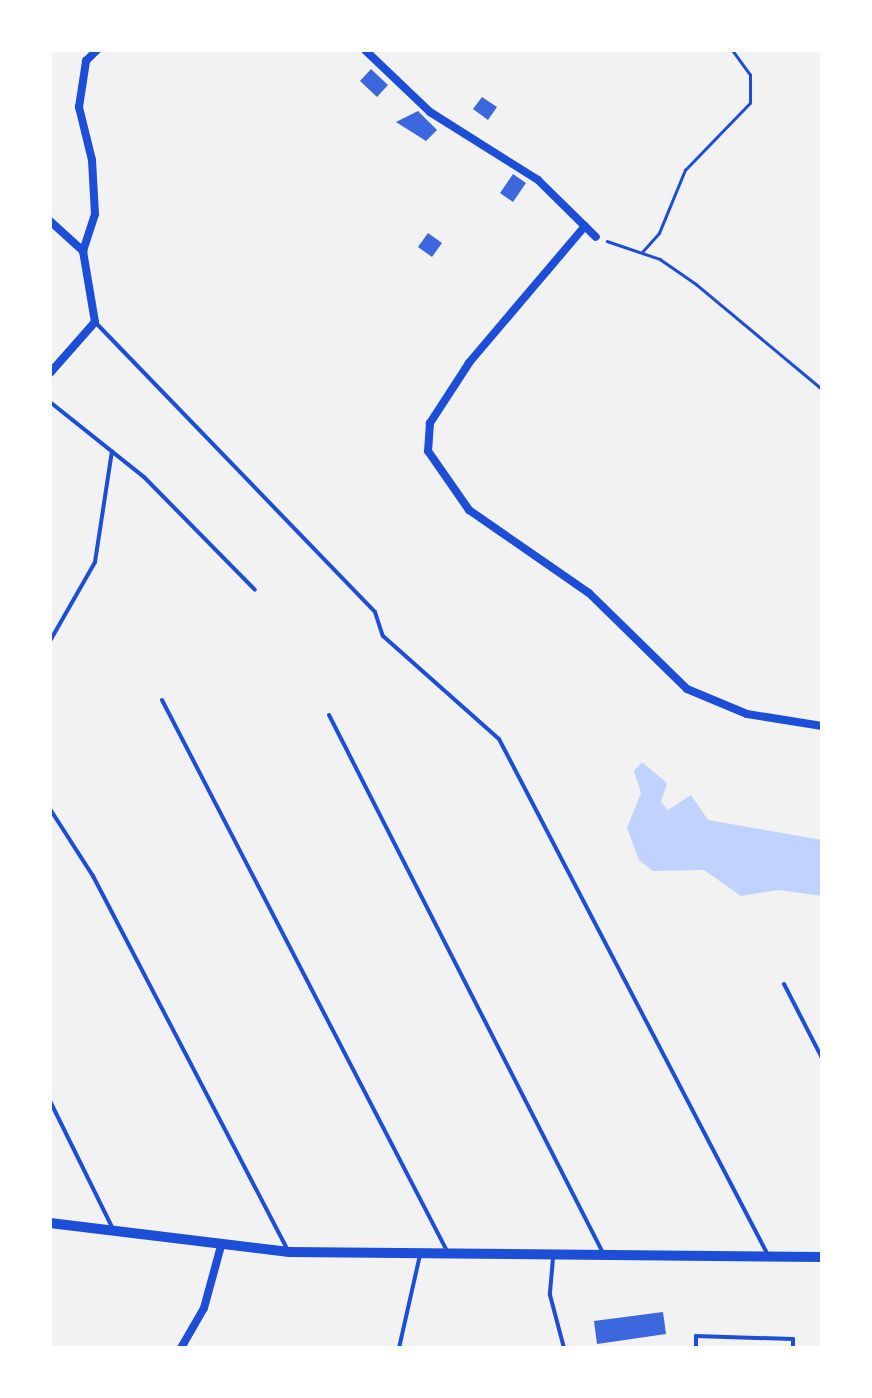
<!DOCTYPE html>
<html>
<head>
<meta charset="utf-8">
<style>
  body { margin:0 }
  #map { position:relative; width:872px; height:1398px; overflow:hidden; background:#f2f2f2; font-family:Overpass,sans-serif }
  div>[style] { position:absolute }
  .water>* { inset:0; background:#bfd3fe }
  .building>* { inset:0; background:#3d67dc }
  .path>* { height:2.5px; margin:-1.25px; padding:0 1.25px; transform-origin:1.25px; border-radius:1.25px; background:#1d4ed8 }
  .service>* { height:4px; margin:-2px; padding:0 2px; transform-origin:2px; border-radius:2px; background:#1d4ed8 }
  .minor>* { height:8px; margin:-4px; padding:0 4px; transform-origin:4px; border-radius:4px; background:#1d4ed8 }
  .secondary>* { height:10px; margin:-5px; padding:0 5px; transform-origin:5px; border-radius:5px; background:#1d4ed8 }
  span { translate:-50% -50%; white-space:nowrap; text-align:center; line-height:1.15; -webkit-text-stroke:9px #fff; paint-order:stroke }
  .frame { position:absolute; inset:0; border:52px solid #fff; pointer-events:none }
</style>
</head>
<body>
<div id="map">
  <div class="water">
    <div style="clip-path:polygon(642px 762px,667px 783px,661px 802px,668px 810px,691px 795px,708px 820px,822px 840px,822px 896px,778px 890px,741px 896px,704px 870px,653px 871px,639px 860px,627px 828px,641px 793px,634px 771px)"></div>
  </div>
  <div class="building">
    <div style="clip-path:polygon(371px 69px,388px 85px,377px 97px,360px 81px)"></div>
    <div style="clip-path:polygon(482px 97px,497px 107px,488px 120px,473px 109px)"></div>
    <div style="clip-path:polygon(418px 111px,437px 130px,426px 141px,396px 122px)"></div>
    <div style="clip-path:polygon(513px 174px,526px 183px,513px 202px,500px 193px)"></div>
    <div style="clip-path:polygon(428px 233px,442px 243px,432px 257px,418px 247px)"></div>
    <div style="clip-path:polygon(663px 1312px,666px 1334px,597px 1344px,594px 1321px)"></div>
  </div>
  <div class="path">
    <div style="left:607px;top:241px;width:56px;rotate:18.8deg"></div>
    <div style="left:660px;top:259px;width:44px;rotate:34.8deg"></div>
    <div style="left:696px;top:284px;width:164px;rotate:39.8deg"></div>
    <div style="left:642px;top:252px;width:25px;rotate:-48deg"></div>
    <div style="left:659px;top:233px;width:68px;rotate:-67.6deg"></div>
    <div style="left:685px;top:170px;width:93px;rotate:-45.9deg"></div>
    <div style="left:750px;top:103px;width:28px;rotate:-90deg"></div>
    <div style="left:750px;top:75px;width:31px;rotate:-126deg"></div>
  </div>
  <div class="service">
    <div style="left:95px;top:322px;width:403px;rotate:46deg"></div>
    <div style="left:375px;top:612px;width:25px;rotate:72deg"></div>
    <div style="left:383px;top:636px;width:155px;rotate:41.6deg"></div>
    <div style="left:499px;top:739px;width:582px;rotate:62.47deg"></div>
    <div style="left:50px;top:402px;width:120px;rotate:38.6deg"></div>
    <div style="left:144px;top:477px;width:158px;rotate:45.5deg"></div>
    <div style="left:50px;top:641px;width:91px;rotate:-60.3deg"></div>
    <div style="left:95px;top:562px;width:112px;rotate:-81.3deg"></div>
    <div style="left:162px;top:700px;width:620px;rotate:62.65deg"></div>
    <div style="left:329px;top:715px;width:602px;rotate:63.01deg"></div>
    <div style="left:50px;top:809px;width:80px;rotate:57.3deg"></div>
    <div style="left:93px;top:876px;width:418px;rotate:62.5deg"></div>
    <div style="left:784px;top:984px;width:83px;rotate:62.8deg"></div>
    <div style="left:50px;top:1101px;width:140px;rotate:63.8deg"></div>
    <div style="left:553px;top:1258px;width:37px;rotate:95deg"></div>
    <div style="left:550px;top:1295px;width:55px;rotate:75.2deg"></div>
    <div style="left:399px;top:1348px;width:95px;rotate:-77.3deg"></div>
    <div style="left:696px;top:1348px;width:12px;rotate:-90deg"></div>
    <div style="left:696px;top:1336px;width:97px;rotate:1.8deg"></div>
    <div style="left:793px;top:1339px;width:9px;rotate:90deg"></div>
  </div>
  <div class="minor">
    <div style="left:365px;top:50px;width:90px;rotate:43.6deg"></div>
    <div style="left:430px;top:112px;width:128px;rotate:32.2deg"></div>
    <div style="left:538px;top:180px;width:81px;rotate:44.5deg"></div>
    <div style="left:50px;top:221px;width:45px;rotate:42.3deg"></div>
    <div style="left:585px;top:226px;width:180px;rotate:130.3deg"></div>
    <div style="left:469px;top:363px;width:72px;rotate:123deg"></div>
    <div style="left:430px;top:423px;width:28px;rotate:94deg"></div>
    <div style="left:428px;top:451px;width:72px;rotate:55.2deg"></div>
    <div style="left:469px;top:510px;width:146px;rotate:34.7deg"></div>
    <div style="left:589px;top:593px;width:137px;rotate:44.4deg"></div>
    <div style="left:687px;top:689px;width:65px;rotate:22.6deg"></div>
    <div style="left:747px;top:714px;width:76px;rotate:9.1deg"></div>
    <div style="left:50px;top:373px;width:68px;rotate:-48.6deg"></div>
    <div style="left:95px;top:322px;width:72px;rotate:-99.6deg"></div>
    <div style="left:83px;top:251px;width:39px;rotate:-72deg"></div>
    <div style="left:95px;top:214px;width:54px;rotate:-93.2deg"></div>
    <div style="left:92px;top:160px;width:55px;rotate:-103.8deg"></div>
    <div style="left:79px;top:107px;width:47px;rotate:-81.3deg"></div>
    <div style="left:86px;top:61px;width:16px;rotate:-45deg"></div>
    <div style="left:181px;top:1348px;width:46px;rotate:-60.1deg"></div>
    <div style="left:204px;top:1308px;width:64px;rotate:-74.7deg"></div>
  </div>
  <div class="secondary">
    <div style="left:50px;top:1223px;width:241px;rotate:6.9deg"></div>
    <div style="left:289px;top:1252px;width:533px;rotate:0.54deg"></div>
  </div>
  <div class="frame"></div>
</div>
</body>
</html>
